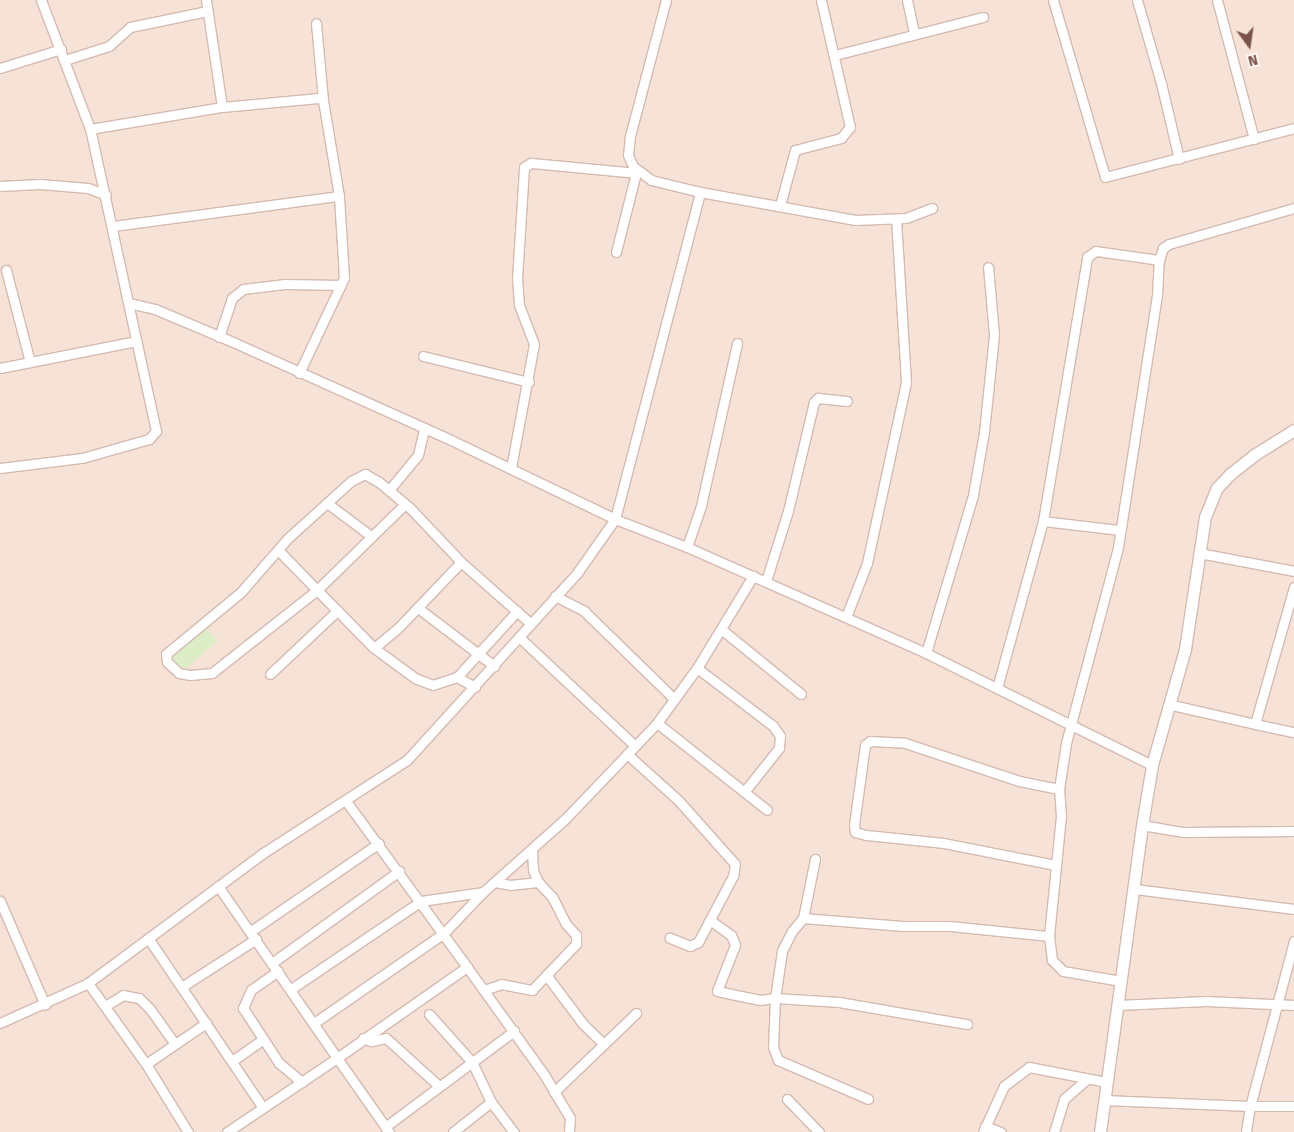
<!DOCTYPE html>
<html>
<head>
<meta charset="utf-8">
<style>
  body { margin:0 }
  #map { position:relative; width:1294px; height:1132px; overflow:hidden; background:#fef2e9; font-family:"Fira Sans",sans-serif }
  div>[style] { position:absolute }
  .residential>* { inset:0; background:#f6e2d7 }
  .green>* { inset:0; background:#ddedc6 }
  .roads { filter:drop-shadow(1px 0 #d4bab0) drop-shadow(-1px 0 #d4bab0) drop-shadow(0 1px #d4bab0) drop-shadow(0 -1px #d4bab0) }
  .minor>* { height:9px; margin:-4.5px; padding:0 4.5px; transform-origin:4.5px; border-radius:4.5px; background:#fff }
  .tertiary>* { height:11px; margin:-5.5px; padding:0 5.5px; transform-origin:5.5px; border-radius:5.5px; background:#fff }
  span { translate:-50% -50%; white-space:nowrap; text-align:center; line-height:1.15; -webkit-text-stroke:4px #fff7f1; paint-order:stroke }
  .north { position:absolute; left:1224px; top:20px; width:50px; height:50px; -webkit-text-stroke:4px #fff7f1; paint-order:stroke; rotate:166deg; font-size:14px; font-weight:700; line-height:20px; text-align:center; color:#7b534a }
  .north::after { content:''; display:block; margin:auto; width:18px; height:22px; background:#7b534a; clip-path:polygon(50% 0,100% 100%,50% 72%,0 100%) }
</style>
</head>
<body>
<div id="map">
  <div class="residential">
    <div style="clip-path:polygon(0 0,1294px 0,1294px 1132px,0 1132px)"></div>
  </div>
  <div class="green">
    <div style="clip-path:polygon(205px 626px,218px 641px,185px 669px,181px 665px,178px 668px,171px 655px)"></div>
  </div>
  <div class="roads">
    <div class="minor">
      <div style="left:206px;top:0;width:108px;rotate:81.5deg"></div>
      <div style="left:907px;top:0;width:35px;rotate:78deg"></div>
      <div style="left:1053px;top:0;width:184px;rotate:73.6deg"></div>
      <div style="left:1105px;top:177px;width:195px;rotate:-14.5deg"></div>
      <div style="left:1137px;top:0;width:86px;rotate:73.9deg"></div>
      <div style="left:1161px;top:83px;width:78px;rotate:76.7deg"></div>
      <div style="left:1217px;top:0;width:144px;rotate:75.1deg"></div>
      <div style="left:835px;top:55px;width:153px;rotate:-14.4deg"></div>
      <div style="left:65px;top:60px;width:46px;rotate:-17.7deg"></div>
      <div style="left:109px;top:46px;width:28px;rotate:-42deg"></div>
      <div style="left:130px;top:27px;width:79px;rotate:-11.7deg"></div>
      <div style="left:0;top:68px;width:64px;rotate:-17.3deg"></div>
      <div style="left:90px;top:129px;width:134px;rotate:-9.5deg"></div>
      <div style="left:222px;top:107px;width:97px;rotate:-5.3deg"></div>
      <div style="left:319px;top:98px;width:4px;rotate:27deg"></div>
      <div style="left:634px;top:167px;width:21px;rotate:37deg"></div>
      <div style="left:651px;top:180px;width:50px;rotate:13.8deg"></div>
      <div style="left:700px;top:192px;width:158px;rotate:10.2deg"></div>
      <div style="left:855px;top:220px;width:51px;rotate:-2.2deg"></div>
      <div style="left:906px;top:218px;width:28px;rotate:-21deg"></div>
      <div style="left:0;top:186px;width:40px;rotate:-2.9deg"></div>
      <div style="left:40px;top:184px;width:48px;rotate:4.8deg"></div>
      <div style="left:88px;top:188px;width:19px;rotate:21deg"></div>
      <div style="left:780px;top:205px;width:57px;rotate:-74.7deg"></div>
      <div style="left:795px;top:150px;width:48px;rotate:-14.6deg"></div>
      <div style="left:841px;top:138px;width:14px;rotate:-51deg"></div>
      <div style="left:850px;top:127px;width:130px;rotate:-102.9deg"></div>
      <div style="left:113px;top:226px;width:228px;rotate:-7.6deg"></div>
      <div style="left:616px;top:252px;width:81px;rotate:-75.8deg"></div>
      <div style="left:636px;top:173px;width:20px;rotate:-114deg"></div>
      <div style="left:628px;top:155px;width:19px;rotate:-84deg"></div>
      <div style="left:630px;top:136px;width:141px;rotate:-75.2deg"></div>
      <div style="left:6px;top:270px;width:95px;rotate:75.4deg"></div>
      <div style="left:129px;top:303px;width:27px;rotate:13deg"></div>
      <div style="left:155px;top:309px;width:85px;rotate:22.9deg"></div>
      <div style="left:233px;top:342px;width:239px;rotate:24.2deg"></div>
      <div style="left:451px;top:440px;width:182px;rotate:25.7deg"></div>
      <div style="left:615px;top:519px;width:77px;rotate:21.3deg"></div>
      <div style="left:687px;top:547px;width:261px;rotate:23.9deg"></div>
      <div style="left:926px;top:653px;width:252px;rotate:26.4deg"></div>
      <div style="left:219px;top:337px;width:41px;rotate:-71.6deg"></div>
      <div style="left:232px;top:298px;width:14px;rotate:-39deg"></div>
      <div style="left:243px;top:289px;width:42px;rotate:-6.8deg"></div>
      <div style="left:285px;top:284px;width:56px;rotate:1deg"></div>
      <div style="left:423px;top:356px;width:109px;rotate:13.8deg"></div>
      <div style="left:0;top:368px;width:139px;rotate:-11.2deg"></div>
      <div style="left:299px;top:373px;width:105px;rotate:-64.7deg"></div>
      <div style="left:344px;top:278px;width:82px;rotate:-93.5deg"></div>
      <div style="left:339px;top:196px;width:97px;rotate:-99.5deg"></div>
      <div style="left:323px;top:100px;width:77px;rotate:-95.2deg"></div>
      <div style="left:0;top:468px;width:83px;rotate:-7deg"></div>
      <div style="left:82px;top:458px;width:70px;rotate:-15.8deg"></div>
      <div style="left:149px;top:439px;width:11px;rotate:-49deg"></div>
      <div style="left:156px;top:431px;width:309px;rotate:-102.3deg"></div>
      <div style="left:90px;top:129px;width:138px;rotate:-110.8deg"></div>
      <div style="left:511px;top:468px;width:126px;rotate:-79.5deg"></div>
      <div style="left:534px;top:344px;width:42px;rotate:-111deg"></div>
      <div style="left:519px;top:305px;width:26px;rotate:-94deg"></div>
      <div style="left:517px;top:279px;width:112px;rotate:-86.4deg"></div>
      <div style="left:524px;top:167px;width:8px;rotate:-30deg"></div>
      <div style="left:531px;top:163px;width:105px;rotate:5.4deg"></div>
      <div style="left:389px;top:490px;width:45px;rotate:-50.4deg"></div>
      <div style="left:418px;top:455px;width:27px;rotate:-77deg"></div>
      <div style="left:327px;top:503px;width:55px;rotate:36.9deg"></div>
      <div style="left:1043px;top:521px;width:78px;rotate:6.7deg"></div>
      <div style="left:687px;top:547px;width:43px;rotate:-71.1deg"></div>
      <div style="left:701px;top:506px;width:167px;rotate:-77.5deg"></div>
      <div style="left:278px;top:550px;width:56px;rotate:45.7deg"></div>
      <div style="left:317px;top:590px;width:123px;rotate:-44.3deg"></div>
      <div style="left:1199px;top:553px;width:97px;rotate:10.7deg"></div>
      <div style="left:766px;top:581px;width:73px;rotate:-72.6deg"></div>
      <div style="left:788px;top:511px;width:112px;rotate:-76.6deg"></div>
      <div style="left:814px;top:402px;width:6px;rotate:-45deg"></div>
      <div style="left:818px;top:398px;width:29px;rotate:6deg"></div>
      <div style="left:1294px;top:587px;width:142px;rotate:105.9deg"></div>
      <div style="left:1255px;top:724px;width:40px;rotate:12deg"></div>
      <div style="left:555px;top:596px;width:33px;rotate:27deg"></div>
      <div style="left:584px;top:611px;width:124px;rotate:44.3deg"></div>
      <div style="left:418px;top:608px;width:96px;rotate:37.3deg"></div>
      <div style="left:846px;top:617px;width:58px;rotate:-68.7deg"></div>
      <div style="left:867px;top:563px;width:185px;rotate:-77.8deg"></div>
      <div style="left:906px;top:382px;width:162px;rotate:-93.5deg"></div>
      <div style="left:721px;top:629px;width:103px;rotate:39.1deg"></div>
      <div style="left:519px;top:637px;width:159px;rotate:43.2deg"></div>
      <div style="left:374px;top:648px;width:31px;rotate:-40deg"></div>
      <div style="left:398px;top:628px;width:91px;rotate:-46.3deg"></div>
      <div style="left:926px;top:653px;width:165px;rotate:-73.4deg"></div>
      <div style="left:973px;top:495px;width:64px;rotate:-80.1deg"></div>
      <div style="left:984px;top:432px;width:98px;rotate:-84.1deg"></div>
      <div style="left:994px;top:335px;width:68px;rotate:-95deg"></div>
      <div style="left:697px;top:668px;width:96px;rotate:37.3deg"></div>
      <div style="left:773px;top:726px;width:12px;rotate:55deg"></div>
      <div style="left:780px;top:736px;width:12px;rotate:95deg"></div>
      <div style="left:779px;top:748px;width:56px;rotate:128.5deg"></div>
      <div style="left:270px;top:674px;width:93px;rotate:-43.3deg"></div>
      <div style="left:457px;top:677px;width:89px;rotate:-47.7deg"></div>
      <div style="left:475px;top:687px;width:21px;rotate:-151deg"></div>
      <div style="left:457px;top:677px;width:25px;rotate:162deg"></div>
      <div style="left:433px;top:685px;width:19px;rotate:-159deg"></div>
      <div style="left:415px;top:678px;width:51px;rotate:-143.8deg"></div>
      <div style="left:374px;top:648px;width:81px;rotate:-134.5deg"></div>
      <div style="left:317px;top:590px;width:134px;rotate:141.7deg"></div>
      <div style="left:212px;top:673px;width:22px;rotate:175deg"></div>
      <div style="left:190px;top:675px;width:11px;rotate:-170deg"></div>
      <div style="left:179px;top:673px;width:16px;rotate:-137deg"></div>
      <div style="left:167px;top:662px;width:8px;rotate:-97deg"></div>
      <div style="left:166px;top:654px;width:97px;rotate:-39.6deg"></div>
      <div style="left:241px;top:592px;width:72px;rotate:-49deg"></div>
      <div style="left:288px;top:538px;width:85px;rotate:-42.1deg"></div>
      <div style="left:351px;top:481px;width:16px;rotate:-27deg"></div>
      <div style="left:365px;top:474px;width:16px;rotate:30deg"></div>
      <div style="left:379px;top:482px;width:40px;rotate:40deg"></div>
      <div style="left:410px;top:508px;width:74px;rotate:46.6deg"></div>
      <div style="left:461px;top:562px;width:92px;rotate:41.5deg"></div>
      <div style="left:997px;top:688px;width:173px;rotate:-74.6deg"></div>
      <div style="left:1043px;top:521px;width:268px;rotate:-80.5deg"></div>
      <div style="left:1087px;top:257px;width:11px;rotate:-34deg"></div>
      <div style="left:1096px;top:251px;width:64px;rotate:8.1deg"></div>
      <div style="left:1172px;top:705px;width:85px;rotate:12.9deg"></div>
      <div style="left:657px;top:723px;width:140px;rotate:38.3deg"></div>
      <div style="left:627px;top:754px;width:70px;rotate:42.1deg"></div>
      <div style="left:679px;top:801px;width:84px;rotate:48.4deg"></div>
      <div style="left:735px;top:864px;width:12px;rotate:99deg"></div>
      <div style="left:733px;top:876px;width:75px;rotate:117.9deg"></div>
      <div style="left:698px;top:942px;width:9px;rotate:153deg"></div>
      <div style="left:690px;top:946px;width:22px;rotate:-158deg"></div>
      <div style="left:1142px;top:825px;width:42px;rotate:9.7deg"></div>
      <div style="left:1183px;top:832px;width:111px;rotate:-0.5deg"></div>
      <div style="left:815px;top:859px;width:60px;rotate:101.5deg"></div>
      <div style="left:803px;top:918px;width:100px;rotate:4.6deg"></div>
      <div style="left:903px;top:926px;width:47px"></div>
      <div style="left:950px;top:926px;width:100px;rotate:5.8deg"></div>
      <div style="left:1055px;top:865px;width:113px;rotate:-168.8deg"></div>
      <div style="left:944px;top:843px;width:78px;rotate:-174.1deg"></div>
      <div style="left:866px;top:835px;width:11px;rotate:-165deg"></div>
      <div style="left:855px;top:832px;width:7px;rotate:-98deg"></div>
      <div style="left:854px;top:825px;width:81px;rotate:-82.2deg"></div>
      <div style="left:865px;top:745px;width:6px;rotate:-39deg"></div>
      <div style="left:870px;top:741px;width:35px;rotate:3deg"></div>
      <div style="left:905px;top:743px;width:120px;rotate:18.4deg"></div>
      <div style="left:1019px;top:781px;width:41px;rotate:11.3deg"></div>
      <div style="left:495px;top:882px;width:15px;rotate:11deg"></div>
      <div style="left:510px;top:885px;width:28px;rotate:-6deg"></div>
      <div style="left:218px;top:886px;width:209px;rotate:55.3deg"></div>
      <div style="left:337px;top:1058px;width:159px;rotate:-35deg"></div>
      <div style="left:467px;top:967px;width:205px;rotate:-126.1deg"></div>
      <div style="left:1135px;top:889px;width:160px;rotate:7.2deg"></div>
      <div style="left:0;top:901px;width:113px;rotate:66.6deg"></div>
      <div style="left:803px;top:918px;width:17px;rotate:130deg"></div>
      <div style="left:792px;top:931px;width:22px;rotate:117deg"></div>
      <div style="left:782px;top:951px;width:48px;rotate:98.5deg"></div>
      <div style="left:775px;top:998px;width:64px;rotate:3.6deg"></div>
      <div style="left:839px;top:1002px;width:130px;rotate:9.8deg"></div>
      <div style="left:710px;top:920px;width:26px;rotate:36deg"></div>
      <div style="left:731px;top:935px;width:11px;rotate:68deg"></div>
      <div style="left:735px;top:945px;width:49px;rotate:111.4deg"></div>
      <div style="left:717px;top:991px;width:44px;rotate:11.8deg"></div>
      <div style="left:760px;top:1000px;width:15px;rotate:-8deg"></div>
      <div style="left:775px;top:998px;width:49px;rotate:92.3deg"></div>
      <div style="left:773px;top:1047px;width:14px;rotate:69deg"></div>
      <div style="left:778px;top:1060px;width:98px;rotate:23.4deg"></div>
      <div style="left:251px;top:931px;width:155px;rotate:-34.5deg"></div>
      <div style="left:148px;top:938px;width:205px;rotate:55.9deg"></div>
      <div style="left:1294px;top:941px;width:171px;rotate:104.9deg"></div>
      <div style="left:1250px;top:1106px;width:44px"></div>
      <div style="left:272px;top:963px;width:157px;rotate:-35.9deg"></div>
      <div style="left:467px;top:967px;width:134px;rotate:54.4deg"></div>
      <div style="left:545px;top:1076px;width:49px;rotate:59.2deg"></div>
      <div style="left:570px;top:1118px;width:14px;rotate:94deg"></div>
      <div style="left:278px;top:971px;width:33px;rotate:145deg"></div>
      <div style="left:251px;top:990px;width:20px;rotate:114deg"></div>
      <div style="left:243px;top:1008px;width:66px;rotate:56.8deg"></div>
      <div style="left:279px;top:1063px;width:30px;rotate:40deg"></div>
      <div style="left:547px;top:976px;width:60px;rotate:53.1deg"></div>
      <div style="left:583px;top:1024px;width:29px;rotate:44deg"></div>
      <div style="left:1121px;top:981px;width:59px;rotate:-170.2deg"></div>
      <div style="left:1063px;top:971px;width:16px;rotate:-135deg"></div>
      <div style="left:1052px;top:960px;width:24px;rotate:-97deg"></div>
      <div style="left:1049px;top:936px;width:121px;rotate:-84.3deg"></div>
      <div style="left:1061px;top:816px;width:27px;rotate:-94deg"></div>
      <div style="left:1059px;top:789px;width:47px;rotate:-81.3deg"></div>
      <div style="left:1066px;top:743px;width:203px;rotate:-75.1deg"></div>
      <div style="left:1118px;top:547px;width:255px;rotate:-81.2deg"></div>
      <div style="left:1157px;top:295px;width:35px;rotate:-87deg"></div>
      <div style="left:1159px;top:260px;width:13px;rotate:-72deg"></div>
      <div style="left:1163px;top:248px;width:7px;rotate:-34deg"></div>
      <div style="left:1169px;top:244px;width:130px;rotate:-16.1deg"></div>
      <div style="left:88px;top:983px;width:100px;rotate:54.4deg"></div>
      <div style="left:146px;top:1064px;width:80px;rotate:58.3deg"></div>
      <div style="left:183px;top:986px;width:87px;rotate:-32.8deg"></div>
      <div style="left:291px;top:989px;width:157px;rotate:-34.1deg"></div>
      <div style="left:421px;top:901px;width:63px;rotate:-8.3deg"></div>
      <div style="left:484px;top:990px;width:18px;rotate:-19deg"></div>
      <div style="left:501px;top:984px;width:32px;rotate:11deg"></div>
      <div style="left:532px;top:990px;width:64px;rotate:-46.3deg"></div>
      <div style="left:576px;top:944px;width:9px;rotate:-90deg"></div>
      <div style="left:576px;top:935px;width:15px;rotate:-132deg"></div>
      <div style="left:566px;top:924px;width:29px;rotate:-117deg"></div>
      <div style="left:553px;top:898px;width:22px;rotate:-133deg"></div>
      <div style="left:538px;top:882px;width:13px;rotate:-113deg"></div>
      <div style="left:533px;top:870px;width:21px;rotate:-93deg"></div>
      <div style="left:1117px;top:1005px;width:89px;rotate:-2.6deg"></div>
      <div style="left:1206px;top:1001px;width:88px;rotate:2.6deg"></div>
      <div style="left:105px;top:1006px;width:21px;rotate:-31deg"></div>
      <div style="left:123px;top:995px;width:16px;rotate:11deg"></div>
      <div style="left:139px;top:998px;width:16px;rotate:45deg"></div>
      <div style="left:150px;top:1009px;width:43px;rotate:54.5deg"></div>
      <div style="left:429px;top:1014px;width:64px;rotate:48.1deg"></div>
      <div style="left:472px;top:1062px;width:44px;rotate:64.6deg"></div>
      <div style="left:491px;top:1102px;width:38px;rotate:53deg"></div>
      <div style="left:0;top:1023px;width:97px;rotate:-24.4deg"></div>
      <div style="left:88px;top:983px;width:218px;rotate:-36.6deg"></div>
      <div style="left:263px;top:853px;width:171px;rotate:-32.9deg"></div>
      <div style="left:407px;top:760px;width:253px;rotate:-47.7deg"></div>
      <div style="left:577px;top:573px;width:66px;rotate:-54.9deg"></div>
      <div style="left:615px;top:519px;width:338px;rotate:-75.4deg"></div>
      <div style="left:314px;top:1023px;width:158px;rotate:-34.7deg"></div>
      <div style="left:444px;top:933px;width:57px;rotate:-46.4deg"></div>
      <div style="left:483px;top:892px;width:110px;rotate:-41.7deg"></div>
      <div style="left:565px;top:819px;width:133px;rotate:-46.2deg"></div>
      <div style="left:657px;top:723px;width:68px;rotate:-54deg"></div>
      <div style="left:697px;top:668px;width:108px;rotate:-58.7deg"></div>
      <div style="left:363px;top:1038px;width:9px;rotate:21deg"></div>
      <div style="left:371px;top:1041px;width:15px;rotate:-11deg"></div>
      <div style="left:386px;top:1038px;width:72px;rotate:42.2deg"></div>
      <div style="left:232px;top:1061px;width:37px;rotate:-35deg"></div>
      <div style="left:146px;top:1064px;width:73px;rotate:-34.3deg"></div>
      <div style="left:554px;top:1092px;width:114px;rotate:-43.9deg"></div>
      <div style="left:787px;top:1099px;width:46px;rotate:45.9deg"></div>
      <div style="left:1104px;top:1100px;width:146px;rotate:2.4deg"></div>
      <div style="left:1250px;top:1106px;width:26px;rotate:99deg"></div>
      <div style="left:985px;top:1126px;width:17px;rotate:21deg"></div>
      <div style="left:385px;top:1127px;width:161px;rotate:-36.7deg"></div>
      <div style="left:227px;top:1132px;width:133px;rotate:-33.9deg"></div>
      <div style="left:337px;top:1058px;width:90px;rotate:54.9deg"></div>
      <div style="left:453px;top:1132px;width:48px;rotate:-38.3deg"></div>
      <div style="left:983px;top:1132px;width:51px;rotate:-65.5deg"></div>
      <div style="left:1004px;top:1086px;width:31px;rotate:-37deg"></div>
      <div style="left:1029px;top:1067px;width:78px;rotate:11deg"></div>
      <div style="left:1054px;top:1132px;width:34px;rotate:-73deg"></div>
      <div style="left:1064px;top:1099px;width:29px;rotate:-41deg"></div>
    </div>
    <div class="tertiary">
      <div style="left:1100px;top:1132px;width:310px;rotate:-82.2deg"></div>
      <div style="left:1142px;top:825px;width:61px;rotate:-80.5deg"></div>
      <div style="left:1152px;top:765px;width:121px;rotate:-74.1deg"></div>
      <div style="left:1185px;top:649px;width:134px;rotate:-81.4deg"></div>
      <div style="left:1205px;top:517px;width:31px;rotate:-68deg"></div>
      <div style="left:1217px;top:488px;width:19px;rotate:-47deg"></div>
      <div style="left:1230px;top:474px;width:31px;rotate:-38deg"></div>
      <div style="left:1254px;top:455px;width:47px;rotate:-32deg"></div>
    </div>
  </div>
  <div class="north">N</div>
</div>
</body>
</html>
